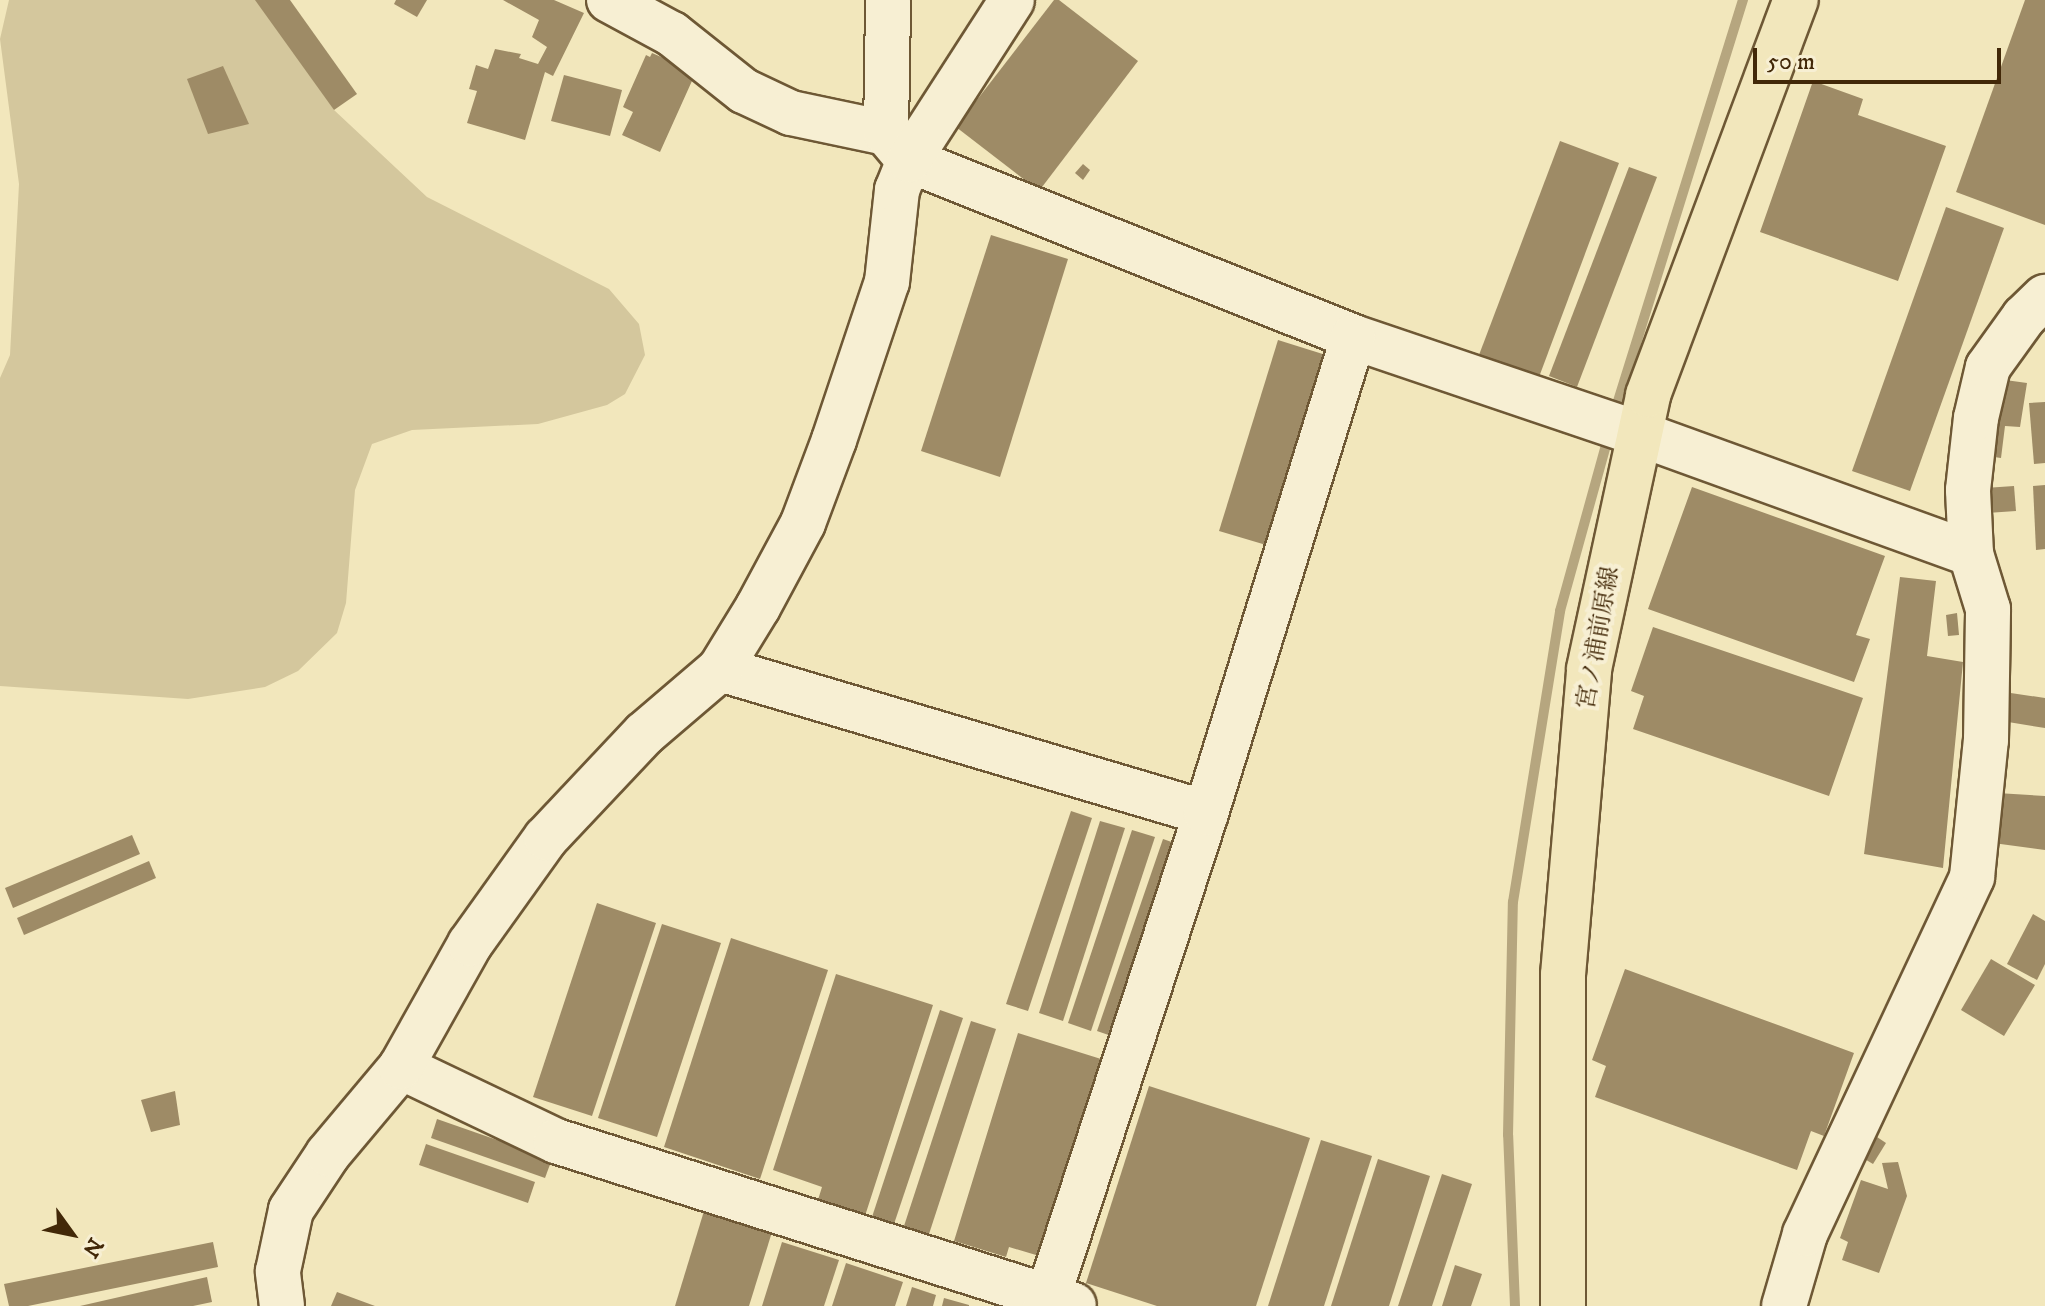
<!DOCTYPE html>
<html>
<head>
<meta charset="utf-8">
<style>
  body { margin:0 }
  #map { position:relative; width:2045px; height:1306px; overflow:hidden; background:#f2e7bc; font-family:"IM FELL DW Pica","Noto Serif JP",serif }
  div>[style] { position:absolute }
  .green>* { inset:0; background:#d4c79d }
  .stream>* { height:10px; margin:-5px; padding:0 5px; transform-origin:5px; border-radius:5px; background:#b6a67f }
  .building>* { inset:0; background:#9e8b66 }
  .roads { filter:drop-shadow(2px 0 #6e5835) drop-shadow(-2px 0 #6e5835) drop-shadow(0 2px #6e5835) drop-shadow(0 -2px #6e5835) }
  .minor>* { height:44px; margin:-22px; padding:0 22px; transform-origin:22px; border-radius:22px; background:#f7efd3 }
  .major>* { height:44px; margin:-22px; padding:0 22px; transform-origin:22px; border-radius:22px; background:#f2e7bc }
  span { translate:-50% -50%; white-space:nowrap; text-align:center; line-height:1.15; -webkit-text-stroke:8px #f7efd3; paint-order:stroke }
  .street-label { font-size:24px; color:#422808 }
  .north { position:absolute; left:32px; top:1194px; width:80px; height:80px; -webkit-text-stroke:6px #f7efd3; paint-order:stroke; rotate:123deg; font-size:22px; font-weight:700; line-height:32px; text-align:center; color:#422808 }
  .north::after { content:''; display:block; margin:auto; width:28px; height:36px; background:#422808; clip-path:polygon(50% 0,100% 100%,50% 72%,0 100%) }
  .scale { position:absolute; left:1753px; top:48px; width:248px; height:36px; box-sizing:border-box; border:4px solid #422808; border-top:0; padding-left:10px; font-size:24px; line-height:28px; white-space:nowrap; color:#422808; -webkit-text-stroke:6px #f7efd3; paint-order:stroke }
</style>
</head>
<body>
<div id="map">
  <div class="green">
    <div style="clip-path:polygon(9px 0,273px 0,334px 110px,427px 197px,609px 289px,639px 324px,645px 355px,625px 394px,607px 405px,538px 424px,412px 430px,372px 444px,355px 490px,346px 603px,337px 633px,298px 671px,265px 687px,188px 699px,0 686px,0 378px,10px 355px,19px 184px,0 39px)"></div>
  </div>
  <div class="stream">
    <div style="left:1614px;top:414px;width:434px;rotate:-72.7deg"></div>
    <div style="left:1515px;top:1306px;width:171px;rotate:-92.3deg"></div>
    <div style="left:1508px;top:1135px;width:233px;rotate:-88.8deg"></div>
    <div style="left:1513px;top:902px;width:295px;rotate:-80.8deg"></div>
    <div style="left:1560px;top:611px;width:184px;rotate:-74.5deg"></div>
  </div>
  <div class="building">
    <div style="clip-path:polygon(255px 0,290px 0,357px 94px,334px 110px)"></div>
    <div style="clip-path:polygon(396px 0,427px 0,417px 17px,394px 4px)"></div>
    <div style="clip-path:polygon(503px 0,554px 0,584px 13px,553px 76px,545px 72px,525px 140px,467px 123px,477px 91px,469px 89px,476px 65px,488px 69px,495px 49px,521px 54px,519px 58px,538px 64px,547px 47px,532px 37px,539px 20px)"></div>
    <div style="clip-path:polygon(1054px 0,1059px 0,1138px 61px,1039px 191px,956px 127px)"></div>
    <div style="clip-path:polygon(2025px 0,2045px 0,2045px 225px,1956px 192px)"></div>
    <div style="clip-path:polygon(652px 53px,696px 72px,660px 152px,622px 135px,633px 112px,623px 107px,646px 55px,650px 57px)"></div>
    <div style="clip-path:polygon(223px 66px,249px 124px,208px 134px,187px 79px)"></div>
    <div style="clip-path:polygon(564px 75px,622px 90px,610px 136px,551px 121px)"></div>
    <div style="clip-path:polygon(1813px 81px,1863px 99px,1858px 115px,1946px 146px,1898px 281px,1760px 232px)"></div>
    <div style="clip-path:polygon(1560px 141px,1619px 163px,1539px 377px,1479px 355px)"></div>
    <div style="clip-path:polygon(1083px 164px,1090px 170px,1083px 180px,1075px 173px)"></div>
    <div style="clip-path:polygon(1629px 167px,1657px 177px,1577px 387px,1549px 376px)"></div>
    <div style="clip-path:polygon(1946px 207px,2004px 228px,1910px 491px,1852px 471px)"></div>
    <div style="clip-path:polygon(991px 235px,1068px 259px,1000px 477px,921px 451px)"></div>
    <div style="clip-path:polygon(1278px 340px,1345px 361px,1286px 551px,1219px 531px)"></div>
    <div style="clip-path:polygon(1998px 379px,2027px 383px,2020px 427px,2005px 426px,2001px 458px,1987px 456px)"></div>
    <div style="clip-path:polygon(2045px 402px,2045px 463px,2034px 464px,2029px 403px)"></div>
    <div style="clip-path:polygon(2045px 485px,2045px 549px,2036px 550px,2033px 486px)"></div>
    <div style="clip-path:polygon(2014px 486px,2016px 511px,1987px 513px,1985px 488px)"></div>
    <div style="clip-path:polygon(1692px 487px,1885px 556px,1856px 635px,1870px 639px,1854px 682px,1648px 609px)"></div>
    <div style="clip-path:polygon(1900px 577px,1936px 581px,1927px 656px,1963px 662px,1943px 868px,1864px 854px)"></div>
    <div style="clip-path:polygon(1957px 613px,1959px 635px,1948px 636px,1946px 615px)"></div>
    <div style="clip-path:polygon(1653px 627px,1863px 698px,1829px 796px,1633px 729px,1644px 696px,1631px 691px)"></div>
    <div style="clip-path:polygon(2004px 692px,2045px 698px,2045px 728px,2002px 721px)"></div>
    <div style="clip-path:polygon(1997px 793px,2045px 796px,2045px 850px,1993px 843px)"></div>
    <div style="clip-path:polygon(1071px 811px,1092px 818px,1028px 1011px,1006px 1004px)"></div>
    <div style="clip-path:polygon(1100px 821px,1125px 828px,1063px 1021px,1039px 1013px)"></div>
    <div style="clip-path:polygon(1132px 830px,1155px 837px,1091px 1031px,1068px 1023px)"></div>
    <div style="clip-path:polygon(132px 835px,140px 854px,13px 908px,5px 888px)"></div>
    <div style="clip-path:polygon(1163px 839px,1189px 848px,1123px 1040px,1097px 1031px)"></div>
    <div style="clip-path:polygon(149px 861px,156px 878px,24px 935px,17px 918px)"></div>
    <div style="clip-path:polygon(597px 903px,656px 923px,592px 1116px,533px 1097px)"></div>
    <div style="clip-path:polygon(2033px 914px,2045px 921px,2045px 964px,2037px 980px,2007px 964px)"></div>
    <div style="clip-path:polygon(662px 924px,721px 943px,657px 1137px,598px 1118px)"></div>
    <div style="clip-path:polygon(731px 938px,828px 970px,760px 1179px,664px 1147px)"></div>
    <div style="clip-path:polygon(1991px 959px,2035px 985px,2004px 1036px,1961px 1010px)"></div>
    <div style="clip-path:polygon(1625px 969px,1854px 1053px,1824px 1136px,1811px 1131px,1797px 1170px,1595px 1097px,1606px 1066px,1592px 1060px)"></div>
    <div style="clip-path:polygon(836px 974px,933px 1005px,864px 1219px,817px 1203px,822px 1187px,773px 1170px)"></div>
    <div style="clip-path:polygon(940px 1010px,963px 1018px,894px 1224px,872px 1217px)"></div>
    <div style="clip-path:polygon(971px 1021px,996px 1029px,929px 1234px,904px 1226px)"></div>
    <div style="clip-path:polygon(1018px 1033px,1117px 1064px,1056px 1261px,1009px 1247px,1006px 1257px,954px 1241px)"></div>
    <div style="clip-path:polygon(1149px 1086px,1310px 1138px,1256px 1306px,1157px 1306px,1086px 1283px)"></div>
    <div style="clip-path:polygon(175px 1091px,180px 1125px,151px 1132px,141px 1100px)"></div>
    <div style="clip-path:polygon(437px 1119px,552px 1159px,545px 1178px,431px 1138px)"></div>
    <div style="clip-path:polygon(1877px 1137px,1886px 1143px,1873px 1164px,1863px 1158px)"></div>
    <div style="clip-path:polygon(1321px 1140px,1372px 1156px,1324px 1306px,1268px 1306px)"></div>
    <div style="clip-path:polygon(426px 1144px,535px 1182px,528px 1203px,419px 1165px)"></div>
    <div style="clip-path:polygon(1378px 1159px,1430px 1176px,1389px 1306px,1331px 1306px)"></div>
    <div style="clip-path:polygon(1898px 1162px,1907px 1196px,1879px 1273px,1842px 1260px,1848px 1242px,1840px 1238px,1861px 1180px,1888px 1189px,1882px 1163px)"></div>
    <div style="clip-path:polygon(1442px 1174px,1472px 1184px,1432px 1306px,1398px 1306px)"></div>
    <div style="clip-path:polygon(704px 1211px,772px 1232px,749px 1306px,675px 1306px)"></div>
    <div style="clip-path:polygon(213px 1242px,218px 1267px,28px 1306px,9px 1306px,4px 1284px)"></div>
    <div style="clip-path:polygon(782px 1242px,839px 1260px,824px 1306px,762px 1306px)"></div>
    <div style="clip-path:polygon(846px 1263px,903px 1282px,895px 1306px,832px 1306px)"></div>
    <div style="clip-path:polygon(1455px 1265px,1482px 1274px,1471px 1306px,1442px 1306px)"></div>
    <div style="clip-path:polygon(207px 1277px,212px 1302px,193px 1306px,80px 1306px)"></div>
    <div style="clip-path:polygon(912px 1287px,936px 1295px,933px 1306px,906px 1306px)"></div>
    <div style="clip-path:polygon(337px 1292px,375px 1306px,331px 1306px)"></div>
    <div style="clip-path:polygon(944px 1298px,969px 1305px,969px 1306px,942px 1306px)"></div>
  </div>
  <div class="roads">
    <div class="minor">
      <div style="left:609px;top:0;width:72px;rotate:28.4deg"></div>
      <div style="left:672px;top:34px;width:92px;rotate:38.4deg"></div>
      <div style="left:744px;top:91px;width:52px;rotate:25.1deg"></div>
      <div style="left:791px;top:113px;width:97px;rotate:11.9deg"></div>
      <div style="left:886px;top:133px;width:35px;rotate:50deg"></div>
      <div style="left:909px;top:160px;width:478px;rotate:21.7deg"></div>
      <div style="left:1353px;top:337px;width:303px;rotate:18.7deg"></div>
      <div style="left:1640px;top:434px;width:352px;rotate:19.9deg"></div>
      <div style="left:886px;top:133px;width:133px;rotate:-89.1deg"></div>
      <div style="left:720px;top:669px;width:507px;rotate:16.5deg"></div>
      <div style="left:401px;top:1067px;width:172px;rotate:25.5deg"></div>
      <div style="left:556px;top:1141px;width:543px;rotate:17.57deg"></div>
      <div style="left:282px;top:1306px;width:35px;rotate:-97deg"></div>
      <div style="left:278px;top:1271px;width:62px;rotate:-78deg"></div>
      <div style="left:291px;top:1210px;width:67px;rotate:-56.5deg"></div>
      <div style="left:328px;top:1154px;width:114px;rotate:-50deg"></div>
      <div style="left:401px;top:1067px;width:141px;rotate:-60.7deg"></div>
      <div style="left:470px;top:944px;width:130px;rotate:-54.4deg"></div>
      <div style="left:546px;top:838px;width:143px;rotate:-46.7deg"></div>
      <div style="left:644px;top:734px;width:100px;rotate:-40.5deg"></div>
      <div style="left:720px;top:669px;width:73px;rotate:-58.5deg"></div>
      <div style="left:758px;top:607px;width:95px;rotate:-61.8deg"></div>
      <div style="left:803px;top:523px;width:89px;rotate:-69.5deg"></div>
      <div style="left:834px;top:440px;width:167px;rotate:-71.5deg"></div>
      <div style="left:887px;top:282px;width:93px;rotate:-83.8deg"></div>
      <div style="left:897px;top:190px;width:32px;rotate:-68deg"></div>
      <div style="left:909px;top:160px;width:190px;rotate:-57.2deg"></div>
      <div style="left:1045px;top:1306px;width:519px;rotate:-71.91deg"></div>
      <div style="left:1206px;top:813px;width:498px;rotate:-72.8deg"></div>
      <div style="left:1784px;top:1306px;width:75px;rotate:-73.7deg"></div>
      <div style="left:1805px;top:1234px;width:394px;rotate:-64.9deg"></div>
      <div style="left:1972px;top:877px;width:138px;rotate:-84.2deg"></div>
      <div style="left:1986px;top:740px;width:131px;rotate:-89.1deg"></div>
      <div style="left:1988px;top:609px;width:58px;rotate:-107.2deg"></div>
      <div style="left:1971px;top:554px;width:64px;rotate:-92.7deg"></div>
      <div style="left:1968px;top:490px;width:72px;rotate:-83.7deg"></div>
      <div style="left:1976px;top:418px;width:52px;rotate:-76.8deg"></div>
      <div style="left:1988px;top:367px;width:62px;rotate:-54.2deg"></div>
      <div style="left:2024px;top:317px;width:29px;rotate:-44deg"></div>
    </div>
    <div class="major">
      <div style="left:1563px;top:1306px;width:331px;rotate:-90deg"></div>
      <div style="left:1563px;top:975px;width:307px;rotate:-85.1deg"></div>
      <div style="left:1589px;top:669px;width:280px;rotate:-77.8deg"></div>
      <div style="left:1648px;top:395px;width:422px;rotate:-69.5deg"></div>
    </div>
  </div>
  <div class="street-label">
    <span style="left:1599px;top:638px;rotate:-80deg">宮ノ浦前原線</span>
  </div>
  <div class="north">N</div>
  <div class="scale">50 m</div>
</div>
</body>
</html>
